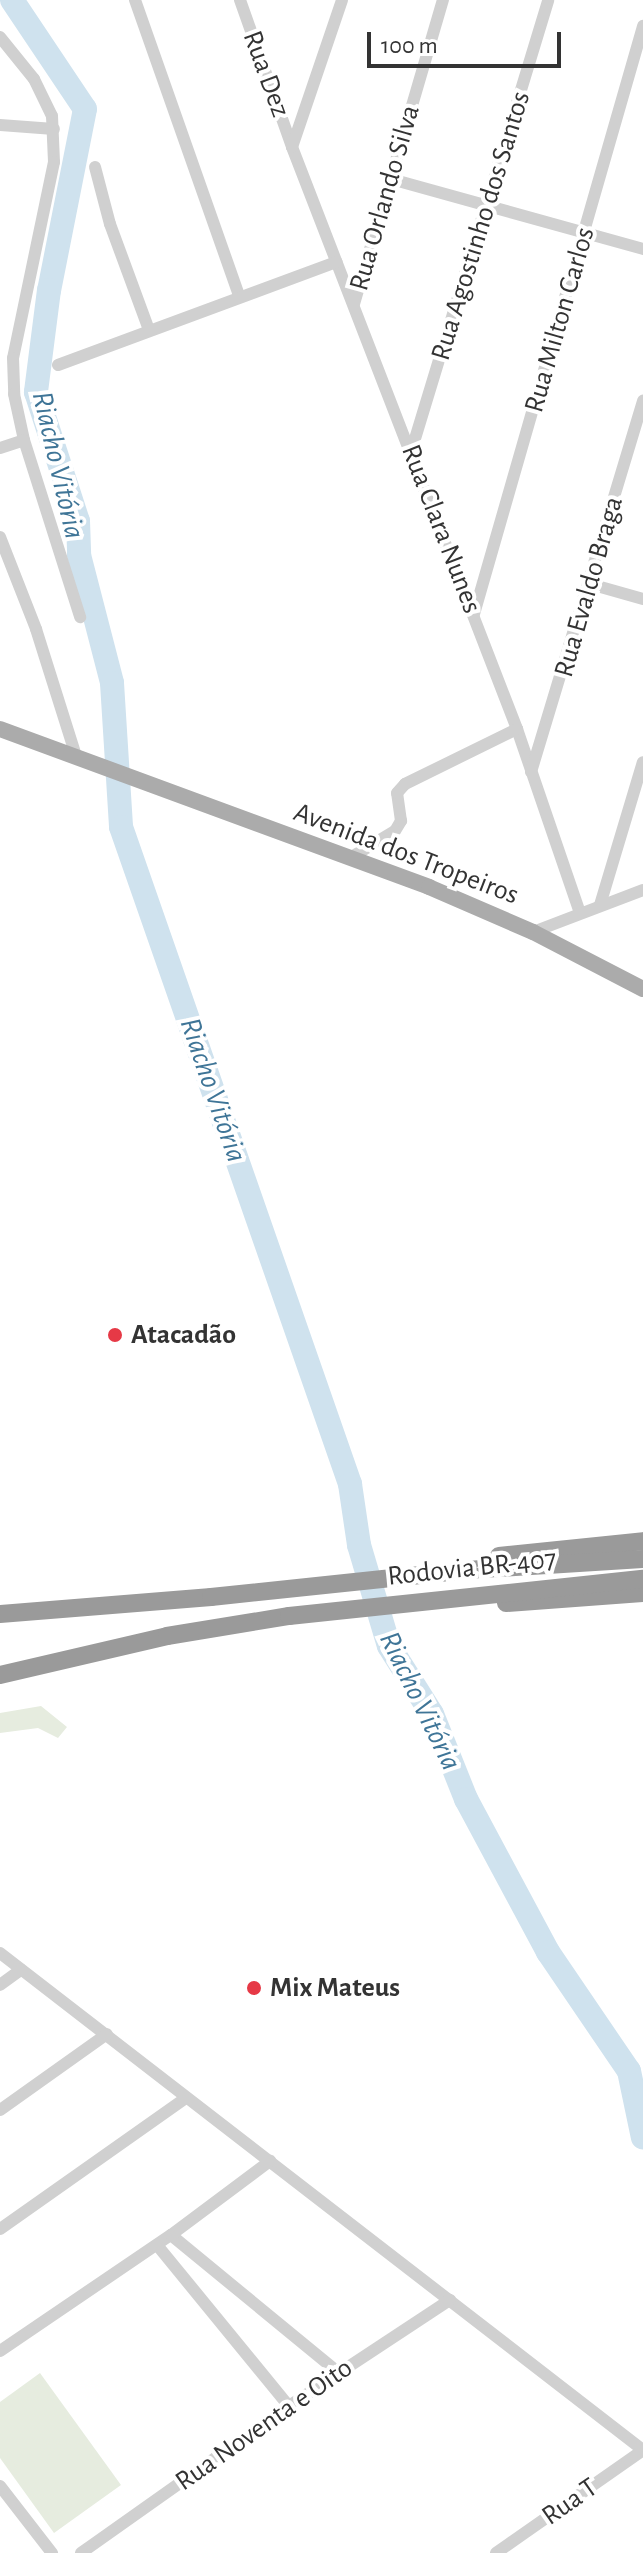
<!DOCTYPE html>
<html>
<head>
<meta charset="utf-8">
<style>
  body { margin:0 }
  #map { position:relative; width:643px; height:2553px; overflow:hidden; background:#fff; font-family:"Alegreya Sans",sans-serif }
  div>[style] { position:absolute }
  .green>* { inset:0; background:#e6ecdf }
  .river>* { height:24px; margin:-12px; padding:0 12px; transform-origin:12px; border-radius:12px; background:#cfe2ee }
  .minor>* { height:12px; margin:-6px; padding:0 6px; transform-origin:6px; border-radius:6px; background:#d0d0d0 }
  .major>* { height:16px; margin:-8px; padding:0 8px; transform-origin:8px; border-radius:8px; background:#ababab }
  .highway>* { height:18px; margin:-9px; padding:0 9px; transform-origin:9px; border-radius:9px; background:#9a9a9a }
  .dots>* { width:22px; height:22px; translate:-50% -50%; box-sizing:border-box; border:4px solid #fff; border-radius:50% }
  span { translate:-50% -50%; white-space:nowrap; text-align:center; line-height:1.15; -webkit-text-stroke:8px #fff; paint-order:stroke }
  .street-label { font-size:28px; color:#333 }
  .poi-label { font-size:28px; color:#333; font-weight:700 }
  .left { translate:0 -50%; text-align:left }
  .water-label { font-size:30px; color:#3f7597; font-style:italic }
  .scale { position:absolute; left:367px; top:32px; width:194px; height:36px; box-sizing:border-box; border:4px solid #333; border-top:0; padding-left:10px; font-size:24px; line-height:28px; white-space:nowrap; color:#333; -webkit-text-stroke:6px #fff; paint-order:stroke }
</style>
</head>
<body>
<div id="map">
  <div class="green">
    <div style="clip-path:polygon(41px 1706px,67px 1727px,58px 1738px,38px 1728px,0 1733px,0 1713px)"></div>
    <div style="clip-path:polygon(40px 2373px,121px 2485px,54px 2533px,0 2458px,0 2402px)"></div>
  </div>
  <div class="river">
    <div style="left:12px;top:0;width:131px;rotate:56.2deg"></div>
    <div style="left:85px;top:109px;width:185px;rotate:101.2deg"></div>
    <div style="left:49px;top:290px;width:103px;rotate:97.3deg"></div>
    <div style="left:36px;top:392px;width:136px;rotate:72deg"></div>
    <div style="left:78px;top:521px;width:34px;rotate:88deg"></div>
    <div style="left:79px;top:555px;width:132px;rotate:75.5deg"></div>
    <div style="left:112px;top:683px;width:144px;rotate:86.4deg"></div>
    <div style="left:121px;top:827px;width:696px;rotate:70.78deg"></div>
    <div style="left:350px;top:1484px;width:62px;rotate:81.6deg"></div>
    <div style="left:359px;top:1545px;width:105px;rotate:73.5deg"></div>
    <div style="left:389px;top:1646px;width:80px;rotate:57.7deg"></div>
    <div style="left:432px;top:1714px;width:92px;rotate:68.2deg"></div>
    <div style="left:466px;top:1799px;width:174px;rotate:61.8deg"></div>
    <div style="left:548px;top:1952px;width:144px;rotate:55.8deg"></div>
    <div style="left:629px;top:2071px;width:68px;rotate:78.2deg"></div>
  </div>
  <div class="minor">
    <div style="left:135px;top:0;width:314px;rotate:70.6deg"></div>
    <div style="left:240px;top:0;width:156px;rotate:70.5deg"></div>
    <div style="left:292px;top:147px;width:624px;rotate:68.86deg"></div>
    <div style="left:517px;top:729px;width:194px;rotate:71.1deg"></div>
    <div style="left:0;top:37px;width:54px;rotate:51deg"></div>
    <div style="left:34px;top:79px;width:41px;rotate:64.1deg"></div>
    <div style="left:52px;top:116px;width:46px;rotate:87.5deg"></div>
    <div style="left:54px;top:162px;width:200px;rotate:101.8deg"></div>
    <div style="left:13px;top:358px;width:36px;rotate:88deg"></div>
    <div style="left:14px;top:394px;width:47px;rotate:77.7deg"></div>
    <div style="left:24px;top:440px;width:186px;rotate:72.4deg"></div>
    <div style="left:0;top:125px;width:54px;rotate:4.2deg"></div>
    <div style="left:292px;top:147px;width:155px;rotate:-71.2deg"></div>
    <div style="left:95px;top:167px;width:59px;rotate:75.3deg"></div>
    <div style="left:110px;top:224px;width:113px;rotate:69.8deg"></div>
    <div style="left:391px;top:179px;width:262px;rotate:15.5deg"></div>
    <div style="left:354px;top:304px;width:317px;rotate:-73.7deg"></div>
    <div style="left:58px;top:365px;width:297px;rotate:-20.3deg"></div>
    <div style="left:0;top:448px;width:25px;rotate:-18deg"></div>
    <div style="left:411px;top:452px;width:472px;rotate:-73.1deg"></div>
    <div style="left:0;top:537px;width:99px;rotate:68.6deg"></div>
    <div style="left:36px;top:629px;width:136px;rotate:72.5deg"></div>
    <div style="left:590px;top:584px;width:55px;rotate:15.8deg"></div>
    <div style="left:474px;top:614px;width:612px;rotate:-73.96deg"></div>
    <div style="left:531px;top:772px;width:388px;rotate:-73.2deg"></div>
    <div style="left:350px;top:858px;width:52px;rotate:-31deg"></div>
    <div style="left:395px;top:831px;width:12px;rotate:-59deg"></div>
    <div style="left:401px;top:821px;width:28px;rotate:-98deg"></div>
    <div style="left:397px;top:793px;width:12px;rotate:-48deg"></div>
    <div style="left:405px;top:784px;width:125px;rotate:-26.2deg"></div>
    <div style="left:600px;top:905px;width:149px;rotate:-73.3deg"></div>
    <div style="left:533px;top:932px;width:118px;rotate:-20.9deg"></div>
    <div style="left:0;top:1953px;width:813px;rotate:37.7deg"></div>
    <div style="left:0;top:1985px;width:26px;rotate:-36deg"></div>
    <div style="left:0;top:2110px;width:131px;rotate:-35.4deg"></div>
    <div style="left:0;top:2229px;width:228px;rotate:-35.2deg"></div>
    <div style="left:171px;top:2235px;width:216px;rotate:39.4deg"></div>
    <div style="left:157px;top:2245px;width:208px;rotate:50.7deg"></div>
    <div style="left:0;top:2351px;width:207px;rotate:-34.2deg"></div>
    <div style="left:171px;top:2235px;width:124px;rotate:-36.8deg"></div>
    <div style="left:0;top:2486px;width:85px;rotate:52.2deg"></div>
    <div style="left:81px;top:2553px;width:255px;rotate:-35.3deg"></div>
    <div style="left:289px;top:2406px;width:193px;rotate:-33.4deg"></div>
    <div style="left:496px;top:2553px;width:179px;rotate:-35deg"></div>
  </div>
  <div class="major">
    <div style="left:0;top:729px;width:457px;rotate:20.2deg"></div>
    <div style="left:429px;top:887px;width:113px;rotate:23.4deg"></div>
    <div style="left:533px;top:932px;width:124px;rotate:27.4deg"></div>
  </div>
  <div class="highway">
    <div style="left:499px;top:1556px;width:145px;rotate:-5.9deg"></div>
    <div style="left:506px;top:1603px;width:137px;rotate:-4.2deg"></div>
    <div style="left:0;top:1614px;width:212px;rotate:-4.6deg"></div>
    <div style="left:211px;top:1597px;width:256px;rotate:-6deg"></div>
    <div style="left:466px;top:1570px;width:177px;rotate:-3.6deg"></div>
    <div style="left:0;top:1675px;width:171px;rotate:-13.1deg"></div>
    <div style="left:167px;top:1636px;width:124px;rotate:-9.3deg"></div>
    <div style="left:289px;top:1616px;width:356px;rotate:-6deg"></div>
  </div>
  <div class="dots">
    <div style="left:115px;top:1335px;background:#e63946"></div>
    <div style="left:254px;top:1988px;background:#e63946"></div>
  </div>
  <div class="street-label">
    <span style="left:266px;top:74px;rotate:70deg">Rua Dez</span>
    <span style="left:385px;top:198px;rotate:-74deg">Rua Orlando Silva</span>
    <span style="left:481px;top:226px;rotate:-73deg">Rua Agostinho dos Santos</span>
    <span style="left:560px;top:320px;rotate:-74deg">Rua Milton Carlos</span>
    <span style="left:441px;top:529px;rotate:69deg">Rua Clara Nunes</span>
    <span style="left:589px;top:587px;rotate:-74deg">Rua Evaldo Braga</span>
    <span style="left:406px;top:854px;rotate:21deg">Avenida dos Tropeiros</span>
    <span style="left:472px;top:1568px;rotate:-6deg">Rodovia BR-407</span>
    <span style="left:264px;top:2425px;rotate:-35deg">Rua Noventa e Oito</span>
    <span style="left:570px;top:2502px;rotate:-35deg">Rua T</span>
  </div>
  <div class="poi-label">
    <span class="left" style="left:131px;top:1335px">Atacadão</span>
    <span class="left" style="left:270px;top:1988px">Mix Mateus</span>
  </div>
  <div class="water-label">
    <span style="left:58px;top:465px;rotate:77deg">Riacho Vitória</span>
    <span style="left:213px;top:1090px;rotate:71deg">Riacho Vitória</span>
    <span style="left:420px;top:1701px;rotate:64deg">Riacho Vitória</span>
  </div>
  <div class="scale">100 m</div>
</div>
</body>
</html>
